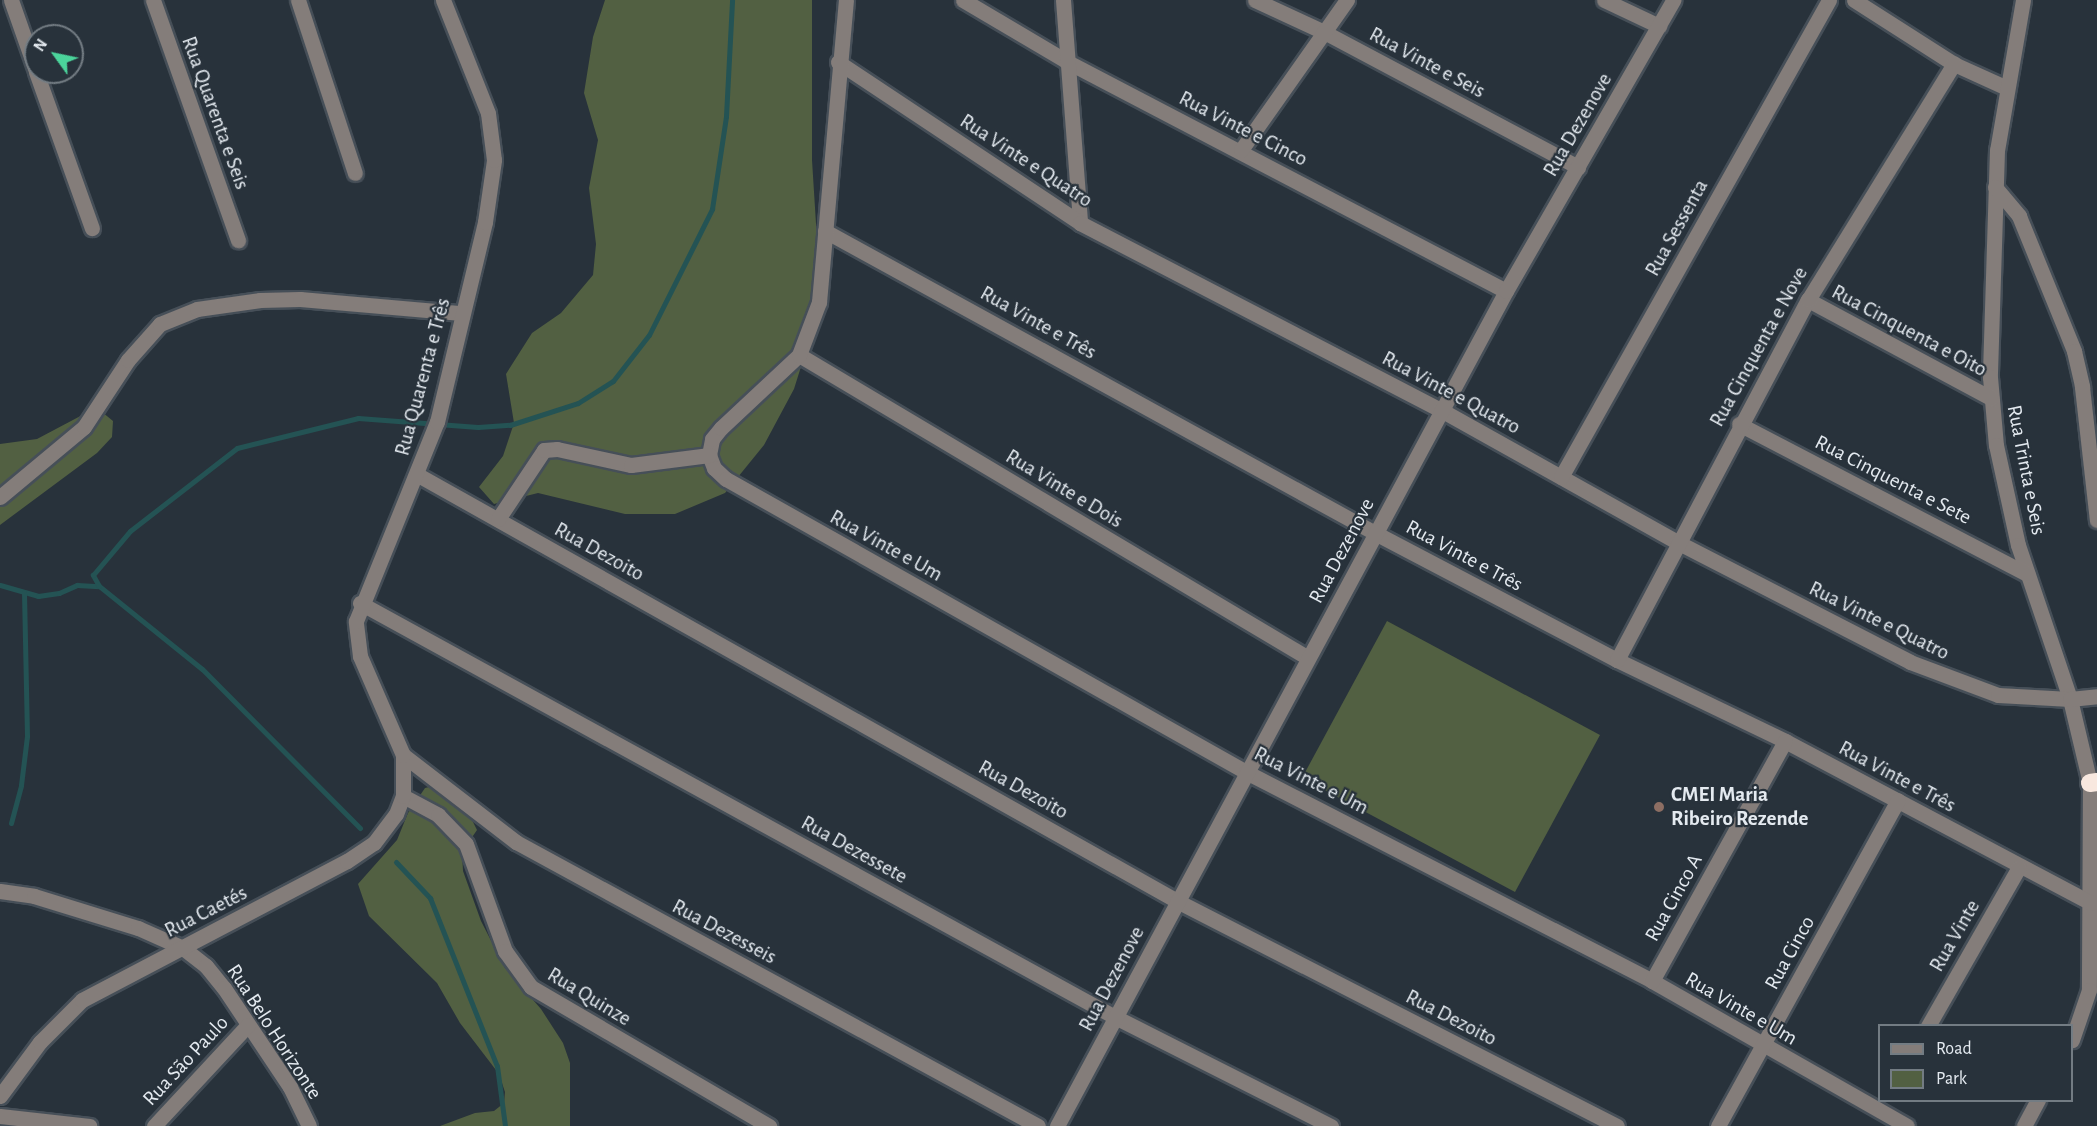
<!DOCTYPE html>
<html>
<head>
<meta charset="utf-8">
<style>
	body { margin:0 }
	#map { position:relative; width:2097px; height:1126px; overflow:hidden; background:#28323b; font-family:"Alegreya Sans",sans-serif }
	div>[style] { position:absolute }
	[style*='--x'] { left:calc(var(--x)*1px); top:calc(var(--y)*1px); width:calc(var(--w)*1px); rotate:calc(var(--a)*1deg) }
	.green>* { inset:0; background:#526042 }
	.stream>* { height:5px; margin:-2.5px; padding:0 2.5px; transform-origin:2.5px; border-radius:2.5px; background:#245354 }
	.roads { filter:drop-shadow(2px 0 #464f58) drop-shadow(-2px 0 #464f58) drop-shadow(0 2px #464f58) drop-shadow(0 -2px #464f58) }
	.minor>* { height:15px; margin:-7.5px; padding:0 7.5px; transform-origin:7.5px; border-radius:7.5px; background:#847d7a }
	.highway>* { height:18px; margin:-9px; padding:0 9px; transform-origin:9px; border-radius:9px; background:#f8e8df }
	.dots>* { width:16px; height:16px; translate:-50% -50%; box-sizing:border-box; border:3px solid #28323b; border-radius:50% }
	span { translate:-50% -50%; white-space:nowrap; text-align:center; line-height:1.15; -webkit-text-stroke:4.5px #28323b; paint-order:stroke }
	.street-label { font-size:21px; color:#e4eaf0 }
	.poi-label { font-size:21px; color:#e4eaf0; font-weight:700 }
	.left { translate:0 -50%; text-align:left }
	.legend { position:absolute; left:1878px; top:1024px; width:195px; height:78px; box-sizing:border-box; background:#28323b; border:2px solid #737c83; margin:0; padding:8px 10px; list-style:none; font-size:18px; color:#e4eaf0 }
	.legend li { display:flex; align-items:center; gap:12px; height:30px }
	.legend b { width:30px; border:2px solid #737c83 }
	.north { position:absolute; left:24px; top:24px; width:60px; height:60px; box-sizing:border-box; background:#28323b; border:2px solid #737c83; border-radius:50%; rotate:303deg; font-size:16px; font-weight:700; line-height:24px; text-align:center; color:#e4eaf0 }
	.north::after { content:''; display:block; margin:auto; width:21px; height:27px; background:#4bd49b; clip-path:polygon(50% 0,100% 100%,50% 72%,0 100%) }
</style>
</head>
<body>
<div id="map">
	<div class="green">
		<div style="clip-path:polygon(605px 0,812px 0,812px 160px,821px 303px,794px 389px,764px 445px,725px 493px,675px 514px,625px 514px,538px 493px,494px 504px,479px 487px,503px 456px,514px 423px,506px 374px,532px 333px,561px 313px,593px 275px,596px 244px,589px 188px,598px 140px,584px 93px,593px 37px)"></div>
		<div style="clip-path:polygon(88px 412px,102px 412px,113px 421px,112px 437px,97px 453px,0 525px,0 444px,37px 439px)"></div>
		<div style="clip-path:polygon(1387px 621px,1600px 735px,1515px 892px,1302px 778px)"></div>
		<div style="clip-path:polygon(437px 785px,469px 814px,477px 830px,462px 852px,463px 871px,481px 921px,505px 968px,541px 1009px,563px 1043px,570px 1063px,570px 1126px,440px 1126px,475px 1113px,494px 1111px,504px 1103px,505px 1092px,499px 1074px,460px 1023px,437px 983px,369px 916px,358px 884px,397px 840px,408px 813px,425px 788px)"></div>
	</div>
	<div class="stream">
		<div style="--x:0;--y:585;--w:40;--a:16"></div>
		<div style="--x:38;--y:596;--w:21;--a:-8"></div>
		<div style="--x:59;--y:593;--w:20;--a:-24"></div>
		<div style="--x:77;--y:585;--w:22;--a:3"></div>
		<div style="--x:11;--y:823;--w:39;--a:-75"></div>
		<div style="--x:21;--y:785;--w:49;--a:-83"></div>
		<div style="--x:27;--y:736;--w:144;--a:-91.2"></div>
		<div style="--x:360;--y:828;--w:224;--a:-134.8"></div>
		<div style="--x:202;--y:669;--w:132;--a:-141.1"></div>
		<div style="--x:99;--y:586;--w:13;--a:-119"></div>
		<div style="--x:93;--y:575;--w:57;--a:-49.9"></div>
		<div style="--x:130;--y:531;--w:135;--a:-37.8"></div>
		<div style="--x:237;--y:448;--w:125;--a:-13.9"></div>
		<div style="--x:358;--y:418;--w:120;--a:4.3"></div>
		<div style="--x:478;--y:427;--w:32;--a:-4"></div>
		<div style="--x:510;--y:425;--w:71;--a:-17.9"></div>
		<div style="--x:578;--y:403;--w:41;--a:-32.2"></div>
		<div style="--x:613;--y:381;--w:58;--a:-52"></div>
		<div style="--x:649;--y:335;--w:141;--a:-63.4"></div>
		<div style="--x:712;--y:209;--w:94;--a:-81.4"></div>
		<div style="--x:726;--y:116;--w:116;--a:-87"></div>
		<div style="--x:396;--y:862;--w:50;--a:46.6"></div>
		<div style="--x:430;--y:898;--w:181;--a:68.3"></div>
		<div style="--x:497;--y:1066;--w:61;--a:82.4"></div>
	</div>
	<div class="roads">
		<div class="minor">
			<div style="--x:11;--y:0;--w:75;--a:70.6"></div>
			<div style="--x:153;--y:0;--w:255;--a:70.5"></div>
			<div style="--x:298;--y:0;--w:182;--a:71.8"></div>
			<div style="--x:963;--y:0;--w:120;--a:30.6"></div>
			<div style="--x:1066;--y:61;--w:496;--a:27.6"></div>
			<div style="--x:1063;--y:0;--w:224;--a:85.6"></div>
			<div style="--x:1255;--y:0;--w:76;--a:24.9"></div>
			<div style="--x:1324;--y:32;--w:288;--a:28"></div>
			<div style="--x:1604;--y:0;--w:61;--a:25.3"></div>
			<div style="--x:1854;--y:0;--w:119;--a:32.6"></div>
			<div style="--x:1954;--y:64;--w:56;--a:24.3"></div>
			<div style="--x:2023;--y:0;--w:152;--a:99.8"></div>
			<div style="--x:1997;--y:150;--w:227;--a:91.8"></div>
			<div style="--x:1990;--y:377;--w:68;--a:85"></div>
			<div style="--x:1996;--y:445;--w:102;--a:77.6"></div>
			<div style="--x:2018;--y:545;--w:163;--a:71.3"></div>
			<div style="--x:2070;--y:699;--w:86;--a:76.6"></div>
			<div style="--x:2090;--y:783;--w:207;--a:90.3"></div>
			<div style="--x:2089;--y:990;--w:53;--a:108.8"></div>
			<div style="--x:838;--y:62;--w:291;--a:33.6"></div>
			<div style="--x:1080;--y:223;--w:407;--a:27.4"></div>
			<div style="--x:1441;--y:410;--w:270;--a:29.2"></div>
			<div style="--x:1677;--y:542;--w:262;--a:27.2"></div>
			<div style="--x:1910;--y:662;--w:94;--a:20.6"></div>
			<div style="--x:1998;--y:695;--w:72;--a:3.2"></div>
			<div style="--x:2070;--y:699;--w:27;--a:-6"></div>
			<div style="--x:36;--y:72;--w:166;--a:70.3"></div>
			<div style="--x:1241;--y:150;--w:184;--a:-54.8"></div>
			<div style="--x:1995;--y:187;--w:38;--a:50"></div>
			<div style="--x:2019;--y:216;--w:146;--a:67.8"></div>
			<div style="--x:2074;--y:351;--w:37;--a:77"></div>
			<div style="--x:2082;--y:387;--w:134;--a:83.6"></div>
			<div style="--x:825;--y:231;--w:627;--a:28.77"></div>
			<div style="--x:1375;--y:533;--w:273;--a:27.7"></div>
			<div style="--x:1617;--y:660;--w:187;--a:25.7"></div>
			<div style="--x:1785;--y:741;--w:346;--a:27.9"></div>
			<div style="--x:1808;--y:300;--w:208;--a:28.2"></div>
			<div style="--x:799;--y:355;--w:592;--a:30.76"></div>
			<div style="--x:1739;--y:424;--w:325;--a:27.5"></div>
			<div style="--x:709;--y:455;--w:14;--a:69"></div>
			<div style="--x:714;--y:468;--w:16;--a:43"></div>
			<div style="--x:726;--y:479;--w:597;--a:29.4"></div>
			<div style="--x:1246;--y:772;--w:457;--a:27.2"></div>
			<div style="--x:1652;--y:981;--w:293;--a:29.6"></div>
			<div style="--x:709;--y:455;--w:16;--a:-79"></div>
			<div style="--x:712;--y:439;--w:14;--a:-51"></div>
			<div style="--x:721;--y:428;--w:107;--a:-43.1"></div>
			<div style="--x:799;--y:355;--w:57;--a:-69.3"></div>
			<div style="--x:819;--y:302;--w:303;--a:-84.9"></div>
			<div style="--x:418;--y:475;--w:870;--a:29.3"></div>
			<div style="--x:1177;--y:901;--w:494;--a:27.1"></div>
			<div style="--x:1561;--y:477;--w:547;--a:-60.67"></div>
			<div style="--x:0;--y:497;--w:109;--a:-39.8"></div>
			<div style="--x:84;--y:427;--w:80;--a:-56.7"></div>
			<div style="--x:128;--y:360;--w:48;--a:-48.4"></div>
			<div style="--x:160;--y:324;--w:40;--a:-22"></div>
			<div style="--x:197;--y:309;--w:64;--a:-8.1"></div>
			<div style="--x:260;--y:300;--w:40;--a:-1.4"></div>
			<div style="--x:300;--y:299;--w:162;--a:5"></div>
			<div style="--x:498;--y:519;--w:83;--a:-56.3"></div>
			<div style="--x:544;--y:450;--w:13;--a:-4"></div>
			<div style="--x:557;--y:449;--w:76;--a:12.2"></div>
			<div style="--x:631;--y:465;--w:79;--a:-7.3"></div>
			<div style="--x:360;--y:603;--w:861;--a:28.74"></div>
			<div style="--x:1115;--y:1017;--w:242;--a:26.8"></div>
			<div style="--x:1617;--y:660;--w:408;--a:-62.1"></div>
			<div style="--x:1808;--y:300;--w:278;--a:-58.3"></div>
			<div style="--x:403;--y:755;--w:143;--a:37.6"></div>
			<div style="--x:516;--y:842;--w:594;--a:28.55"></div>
			<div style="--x:403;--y:796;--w:40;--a:28"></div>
			<div style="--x:438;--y:815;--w:40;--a:46"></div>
			<div style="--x:466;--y:844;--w:114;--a:70"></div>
			<div style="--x:505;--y:951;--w:44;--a:54.2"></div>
			<div style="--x:531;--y:987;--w:276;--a:30.3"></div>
			<div style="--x:0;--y:891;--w:34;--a:8"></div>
			<div style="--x:34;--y:896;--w:109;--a:17.1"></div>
			<div style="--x:138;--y:928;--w:49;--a:24"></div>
			<div style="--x:183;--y:948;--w:29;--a:38"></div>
			<div style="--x:206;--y:966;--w:28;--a:51"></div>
			<div style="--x:224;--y:988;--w:119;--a:56.3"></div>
			<div style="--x:290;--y:1087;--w:43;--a:64"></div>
			<div style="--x:1652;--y:981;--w:274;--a:-61"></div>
			<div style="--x:1928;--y:1026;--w:183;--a:-60.2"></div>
			<div style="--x:0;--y:1096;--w:67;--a:-53.5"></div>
			<div style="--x:40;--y:1042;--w:59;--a:-45"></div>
			<div style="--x:82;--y:1000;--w:299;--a:-27.7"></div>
			<div style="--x:347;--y:861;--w:32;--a:-34"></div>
			<div style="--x:374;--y:843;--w:36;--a:-53"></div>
			<div style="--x:396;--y:814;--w:19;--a:-69"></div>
			<div style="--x:403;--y:796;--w:41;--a:-90"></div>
			<div style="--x:403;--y:755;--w:108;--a:-113.5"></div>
			<div style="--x:360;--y:656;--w:35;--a:-97"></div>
			<div style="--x:356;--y:621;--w:215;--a:-67.9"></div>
			<div style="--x:437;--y:422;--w:206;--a:-76.5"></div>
			<div style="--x:485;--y:222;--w:63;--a:-81.7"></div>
			<div style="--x:494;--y:160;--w:47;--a:-97.3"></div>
			<div style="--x:488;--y:113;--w:122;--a:-111.7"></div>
			<div style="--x:0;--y:1116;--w:90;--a:6.4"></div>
			<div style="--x:154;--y:1126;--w:138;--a:-47.1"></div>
			<div style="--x:1057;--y:1126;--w:948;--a:-61.73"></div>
			<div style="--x:1506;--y:291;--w:336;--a:-60.1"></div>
			<div style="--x:1718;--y:1126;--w:372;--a:-61.1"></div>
			<div style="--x:2024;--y:1126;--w:30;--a:-62"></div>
		</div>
		<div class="highway">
			<div style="--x:2090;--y:783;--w:7;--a:-8"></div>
		</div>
	</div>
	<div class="dots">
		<div style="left:1659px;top:807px;background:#8d6e63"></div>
	</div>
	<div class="street-label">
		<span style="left:1427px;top:63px;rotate:28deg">Rua Vinte e Seis</span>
		<span style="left:215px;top:113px;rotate:70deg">Rua Quarenta e Seis</span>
		<span style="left:1578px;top:125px;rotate:-60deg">Rua Dezenove</span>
		<span style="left:1243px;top:129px;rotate:27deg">Rua Vinte e Cinco</span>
		<span style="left:1026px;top:161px;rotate:33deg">Rua Vinte e Quatro</span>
		<span style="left:1677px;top:228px;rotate:-61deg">Rua Sessenta</span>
		<span style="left:1038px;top:323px;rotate:29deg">Rua Vinte e Três</span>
		<span style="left:1909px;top:331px;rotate:28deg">Rua Cinquenta e Oito</span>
		<span style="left:1759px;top:347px;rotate:-61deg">Rua Cinquenta e Nove</span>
		<span style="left:423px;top:377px;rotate:-75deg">Rua Quarenta e Três</span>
		<span style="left:1451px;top:393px;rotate:28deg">Rua Vinte e Quatro</span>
		<span style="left:2026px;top:470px;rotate:79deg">Rua Trinta e Seis</span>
		<span style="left:1893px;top:480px;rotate:27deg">Rua Cinquenta e Sete</span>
		<span style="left:1064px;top:489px;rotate:31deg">Rua Vinte e Dois</span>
		<span style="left:886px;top:546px;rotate:29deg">Rua Vinte e Um</span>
		<span style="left:1342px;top:551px;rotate:-62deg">Rua Dezenove</span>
		<span style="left:599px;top:552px;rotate:29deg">Rua Dezoito</span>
		<span style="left:1464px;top:556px;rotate:28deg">Rua Vinte e Três</span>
		<span style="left:1879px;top:621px;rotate:26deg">Rua Vinte e Quatro</span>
		<span style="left:1897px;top:777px;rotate:28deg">Rua Vinte e Três</span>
		<span style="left:1311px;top:781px;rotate:27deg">Rua Vinte e Um</span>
		<span style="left:1023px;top:790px;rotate:29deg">Rua Dezoito</span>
		<span style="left:854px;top:850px;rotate:29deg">Rua Dezessete</span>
		<span style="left:1674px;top:898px;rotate:-61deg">Rua Cinco A</span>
		<span style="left:206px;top:912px;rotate:-27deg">Rua Caetés</span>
		<span style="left:724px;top:932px;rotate:28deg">Rua Dezesseis</span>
		<span style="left:1955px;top:936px;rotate:-60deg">Rua Vinte</span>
		<span style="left:1790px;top:953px;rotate:-61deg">Rua Cinco</span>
		<span style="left:1112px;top:979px;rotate:-62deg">Rua Dezenove</span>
		<span style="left:589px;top:997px;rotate:31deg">Rua Quinze</span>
		<span style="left:1741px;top:1009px;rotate:30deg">Rua Vinte e Um</span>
		<span style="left:1451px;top:1018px;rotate:27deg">Rua Dezoito</span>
		<span style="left:274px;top:1032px;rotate:57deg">Rua Belo Horizonte</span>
		<span style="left:186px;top:1061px;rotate:-47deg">Rua São Paulo</span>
	</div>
	<div class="poi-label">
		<span class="left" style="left:1671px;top:807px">CMEI Maria<br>Ribeiro Rezende</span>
	</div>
	<ul class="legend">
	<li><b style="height:8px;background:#847d7a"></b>Road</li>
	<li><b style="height:16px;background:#526042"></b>Park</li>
	</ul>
	<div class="north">N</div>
</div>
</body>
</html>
